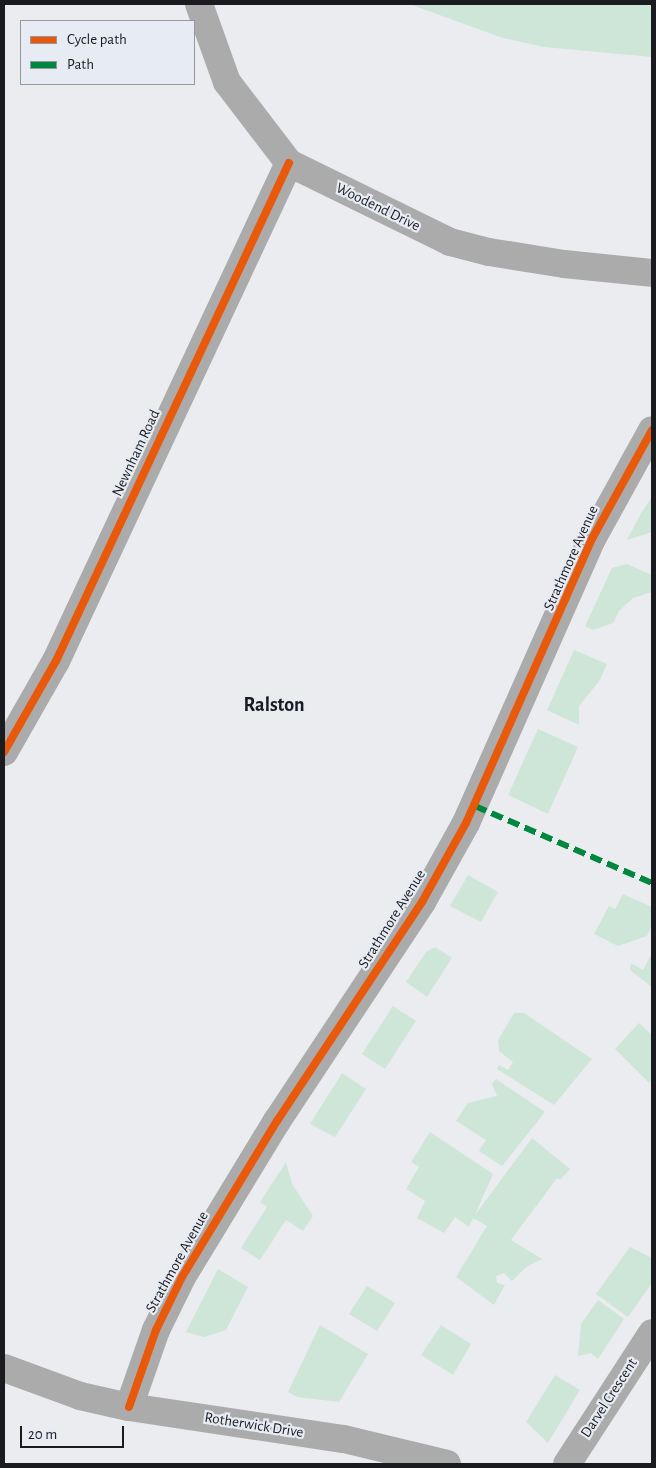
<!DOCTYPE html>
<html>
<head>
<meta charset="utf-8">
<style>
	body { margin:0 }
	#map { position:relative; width:656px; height:1468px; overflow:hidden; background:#eaecf0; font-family:"Alegreya Sans",sans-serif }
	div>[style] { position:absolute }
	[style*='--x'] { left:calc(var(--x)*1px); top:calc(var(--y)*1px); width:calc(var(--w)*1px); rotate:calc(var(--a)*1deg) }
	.green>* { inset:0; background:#cee6d7 }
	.minor>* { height:28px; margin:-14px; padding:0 14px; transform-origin:14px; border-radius:14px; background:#acabac }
	.quiet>* { height:6px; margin-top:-3px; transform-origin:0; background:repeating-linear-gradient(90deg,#00873e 0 12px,transparent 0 18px) }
	.cycleway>* { height:8px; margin:-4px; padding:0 4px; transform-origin:4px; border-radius:4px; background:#e8590c }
	span { translate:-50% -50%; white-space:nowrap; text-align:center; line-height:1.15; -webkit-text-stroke:4.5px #e7ebf3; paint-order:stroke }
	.street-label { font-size:15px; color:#1a1b1e }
	.district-label { font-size:20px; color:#1a1b1e; font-weight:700 }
	.frame { position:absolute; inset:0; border:5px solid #1a1b1e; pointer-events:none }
	.legend { position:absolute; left:20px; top:20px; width:175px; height:65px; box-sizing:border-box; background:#e7ebf3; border:1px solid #95989e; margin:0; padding:6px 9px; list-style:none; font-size:15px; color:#1a1b1e }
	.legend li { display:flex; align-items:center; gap:10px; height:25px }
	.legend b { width:25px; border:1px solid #95989e }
	.scale { position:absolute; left:20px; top:1426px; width:104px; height:22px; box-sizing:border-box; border:2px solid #1a1b1e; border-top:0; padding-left:6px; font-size:15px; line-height:18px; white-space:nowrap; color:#1a1b1e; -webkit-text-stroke:4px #e7ebf3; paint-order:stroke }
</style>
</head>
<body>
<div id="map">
	<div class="green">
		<div style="clip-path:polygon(409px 4px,652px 4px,652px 57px,544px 47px,503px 38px)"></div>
		<div style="clip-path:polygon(652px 497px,652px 532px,627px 540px,641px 513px)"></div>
		<div style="clip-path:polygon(627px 564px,652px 575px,652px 592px,633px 598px,619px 611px,613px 623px,593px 630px,585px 626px,612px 568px)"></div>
		<div style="clip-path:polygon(574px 650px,607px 664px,600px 680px,579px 706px,579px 725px,547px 710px)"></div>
		<div style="clip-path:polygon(538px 729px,578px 747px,548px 814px,508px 795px)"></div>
		<div style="clip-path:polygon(468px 875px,498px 892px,481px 922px,450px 906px)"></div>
		<div style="clip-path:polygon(623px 894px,652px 907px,652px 925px,647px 936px,618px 946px,594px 934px,609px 906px,615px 909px)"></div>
		<div style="clip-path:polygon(435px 947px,452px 958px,427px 997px,406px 982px,426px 952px)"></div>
		<div style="clip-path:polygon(652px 953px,652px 987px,630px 970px,631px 963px,643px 970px)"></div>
		<div style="clip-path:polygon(393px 1006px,416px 1021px,385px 1069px,362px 1054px)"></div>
		<div style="clip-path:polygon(514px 1013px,524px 1013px,592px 1059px,554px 1105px,497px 1069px,499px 1065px,508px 1070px,513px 1062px,499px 1051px,498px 1040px)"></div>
		<div style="clip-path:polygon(639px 1023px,652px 1035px,652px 1079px,649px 1083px,615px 1049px)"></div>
		<div style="clip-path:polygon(342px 1073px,366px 1089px,335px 1137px,310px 1124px)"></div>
		<div style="clip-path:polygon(496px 1079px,545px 1112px,502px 1166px,479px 1151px,486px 1140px,456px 1121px,468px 1103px,497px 1096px,492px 1084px)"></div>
		<div style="clip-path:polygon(430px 1132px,493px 1174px,475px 1215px,532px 1138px,570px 1169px,560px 1180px,557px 1178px,511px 1240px,542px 1259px,526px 1267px,512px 1281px,504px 1273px,496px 1276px,497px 1283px,505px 1285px,494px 1305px,456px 1277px,487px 1226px,473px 1218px,469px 1227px,455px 1217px,444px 1233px,417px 1218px,425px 1201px,406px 1189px,419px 1167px,411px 1162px)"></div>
		<div style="clip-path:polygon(286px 1162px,292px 1184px,313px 1216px,303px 1231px,286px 1220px,260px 1260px,241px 1248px,267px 1207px,260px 1202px)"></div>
		<div style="clip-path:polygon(630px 1247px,652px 1258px,652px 1283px,628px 1317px,596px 1294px)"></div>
		<div style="clip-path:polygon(218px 1269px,248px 1287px,226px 1330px,204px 1337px,186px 1332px)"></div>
		<div style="clip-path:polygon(367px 1286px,395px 1303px,377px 1331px,349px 1314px)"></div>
		<div style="clip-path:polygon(598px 1300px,624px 1319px,598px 1359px,591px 1353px,578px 1356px,581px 1324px)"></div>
		<div style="clip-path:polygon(320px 1325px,368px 1354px,339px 1402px,297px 1397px,288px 1392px)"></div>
		<div style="clip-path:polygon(441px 1325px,471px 1344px,453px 1375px,421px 1355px)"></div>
		<div style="clip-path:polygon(555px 1375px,580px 1390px,548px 1443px,526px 1422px)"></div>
	</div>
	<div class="minor">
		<div style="--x:199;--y:4;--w:83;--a:70.3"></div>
		<div style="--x:227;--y:82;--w:102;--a:52.6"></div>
		<div style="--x:289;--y:163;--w:179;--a:26.1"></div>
		<div style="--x:450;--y:242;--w:40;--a:14.4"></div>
		<div style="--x:489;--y:252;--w:76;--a:9.1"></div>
		<div style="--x:564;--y:264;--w:88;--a:5.8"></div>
		<div style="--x:4;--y:752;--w:105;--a:-60.3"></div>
		<div style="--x:56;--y:661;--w:550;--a:-64.93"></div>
		<div style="--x:4;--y:1368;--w:81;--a:20.2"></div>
		<div style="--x:80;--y:1396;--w:50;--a:12.7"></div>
		<div style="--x:129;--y:1407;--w:217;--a:8.5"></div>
		<div style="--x:344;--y:1439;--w:106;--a:13.6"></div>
		<div style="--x:129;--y:1407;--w:82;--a:-70.7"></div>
		<div style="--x:156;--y:1330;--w:59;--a:-63.9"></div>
		<div style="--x:182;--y:1277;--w:183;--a:-58.7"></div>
		<div style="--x:277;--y:1121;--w:263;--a:-56.5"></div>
		<div style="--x:422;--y:902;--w:90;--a:-60.9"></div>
		<div style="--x:466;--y:823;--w:313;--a:-66.1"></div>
		<div style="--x:593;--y:537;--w:122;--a:-61.1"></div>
		<div style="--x:567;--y:1464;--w:156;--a:-57"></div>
	</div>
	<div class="quiet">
		<div style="--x:475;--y:806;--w:193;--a:23.5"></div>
	</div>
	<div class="cycleway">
		<div style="--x:4;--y:752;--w:105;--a:-60.3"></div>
		<div style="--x:56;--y:661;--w:550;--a:-64.93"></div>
		<div style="--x:129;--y:1407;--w:82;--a:-70.7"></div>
		<div style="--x:156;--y:1330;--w:59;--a:-63.9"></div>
		<div style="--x:182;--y:1277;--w:183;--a:-58.7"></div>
		<div style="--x:277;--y:1121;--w:263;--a:-56.5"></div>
		<div style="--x:422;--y:902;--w:90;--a:-60.9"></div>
		<div style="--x:466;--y:823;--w:313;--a:-66.1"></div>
		<div style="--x:593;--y:537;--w:122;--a:-61.1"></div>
	</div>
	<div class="street-label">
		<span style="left:378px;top:207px;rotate:26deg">Woodend Drive</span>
		<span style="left:136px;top:453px;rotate:-65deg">Newnham Road</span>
		<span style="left:571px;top:558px;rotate:-66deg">Strathmore Avenue</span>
		<span style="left:392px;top:919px;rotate:-58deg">Strathmore Avenue</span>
		<span style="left:177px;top:1262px;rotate:-61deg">Strathmore Avenue</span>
		<span style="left:609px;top:1398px;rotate:-57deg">Darvel Crescent</span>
		<span style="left:254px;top:1425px;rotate:9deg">Rotherwick Drive</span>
	</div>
	<div class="district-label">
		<span style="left:274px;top:705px">Ralston</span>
	</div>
	<div class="frame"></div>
	<ul class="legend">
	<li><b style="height:6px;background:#e8590c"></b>Cycle path</li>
	<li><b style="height:6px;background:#00873e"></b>Path</li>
	</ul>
	<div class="scale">20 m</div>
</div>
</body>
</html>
